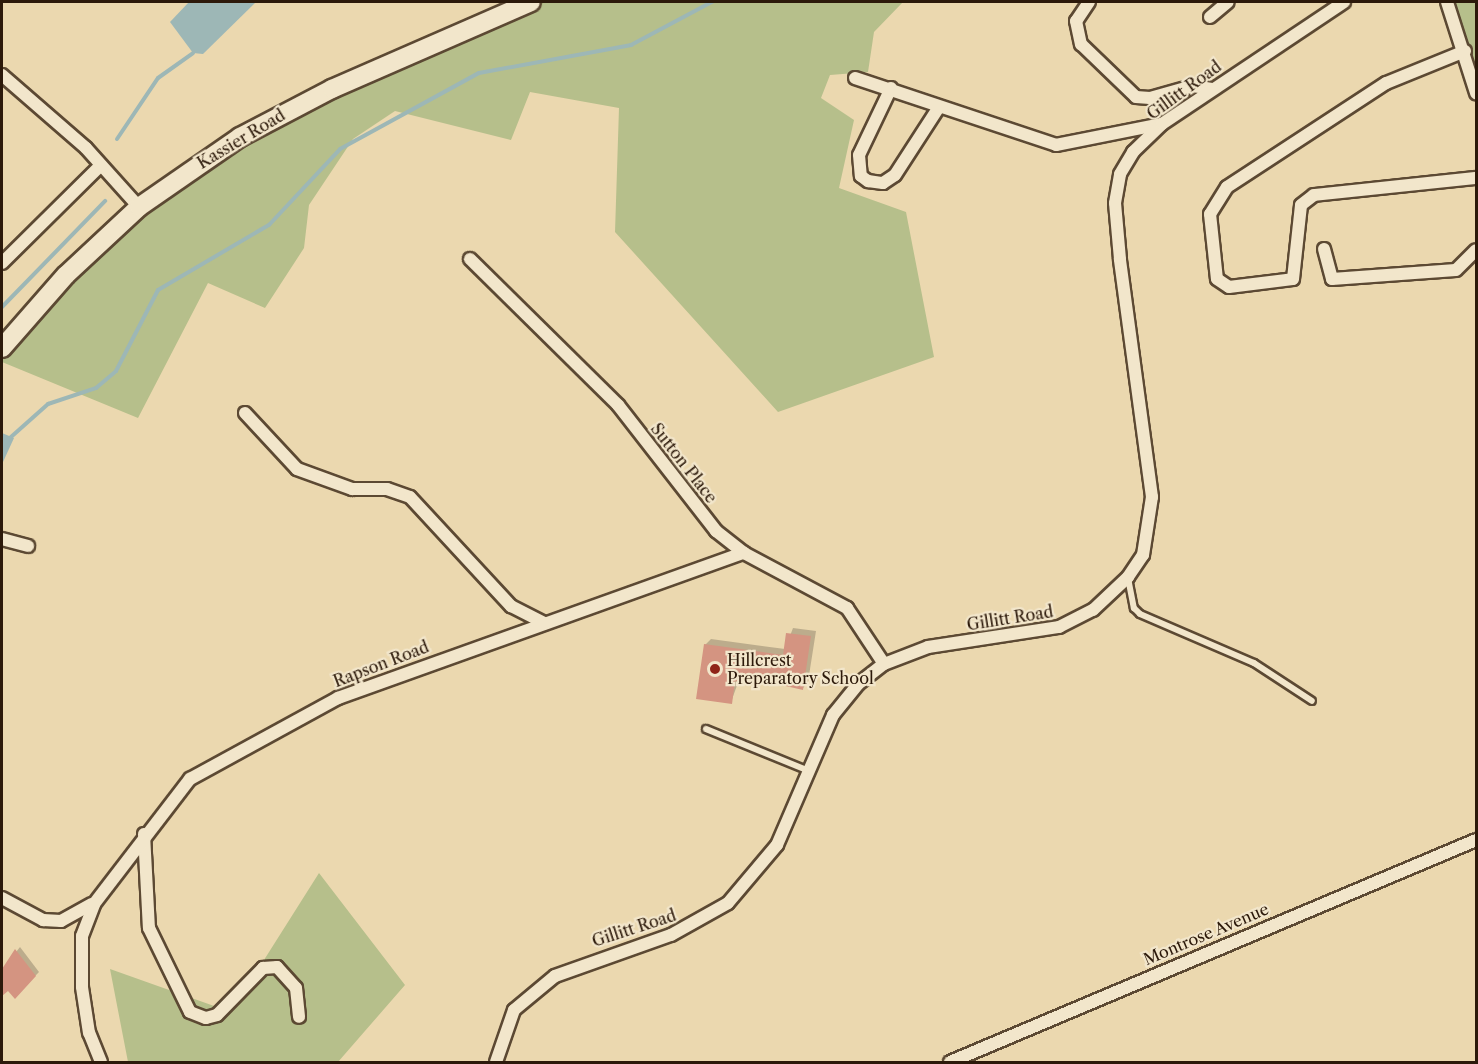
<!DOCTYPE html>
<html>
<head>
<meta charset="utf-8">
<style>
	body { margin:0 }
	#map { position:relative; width:1478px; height:1064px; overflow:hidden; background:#ebd8af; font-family:"Libre Caslon Text",serif }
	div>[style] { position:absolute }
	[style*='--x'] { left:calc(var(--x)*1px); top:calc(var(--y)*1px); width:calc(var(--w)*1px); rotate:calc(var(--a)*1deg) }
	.green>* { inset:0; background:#b6bf8b }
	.water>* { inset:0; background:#9db7b6 }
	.shadow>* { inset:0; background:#0003 }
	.stream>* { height:4px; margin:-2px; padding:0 2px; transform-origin:2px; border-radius:2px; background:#9db7b6 }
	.building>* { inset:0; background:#d49481 }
	.roads { filter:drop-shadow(2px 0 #5c4933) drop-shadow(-2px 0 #5c4933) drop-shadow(0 2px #5c4933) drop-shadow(0 -2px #5c4933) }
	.service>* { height:6px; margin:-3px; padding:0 3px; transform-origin:3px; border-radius:3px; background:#f2e6cb }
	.minor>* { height:12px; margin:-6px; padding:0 6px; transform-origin:6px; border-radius:6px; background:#f2e6cb }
	.secondary>* { height:18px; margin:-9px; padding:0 9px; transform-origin:9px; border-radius:9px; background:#f2e6cb }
	.dots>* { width:16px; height:16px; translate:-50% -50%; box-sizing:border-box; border:3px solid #f2e6cb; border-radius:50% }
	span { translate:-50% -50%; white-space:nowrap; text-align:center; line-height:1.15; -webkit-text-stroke:4.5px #f2e6cb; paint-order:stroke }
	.street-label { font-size:16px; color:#2c190a }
	.poi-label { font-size:16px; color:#2c190a }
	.left { translate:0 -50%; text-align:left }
	.frame { position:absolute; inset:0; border:3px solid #2c190a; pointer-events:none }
</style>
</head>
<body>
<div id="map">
	<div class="green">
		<div style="clip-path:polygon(531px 2px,903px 2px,874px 32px,868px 72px,830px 75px,821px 98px,854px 120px,839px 188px,906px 212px,934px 357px,778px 412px,615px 232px,619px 108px,530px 92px,511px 140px,395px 111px,353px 139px,309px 205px,304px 248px,265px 308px,208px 283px,138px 418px,2px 362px,2px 348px,55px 286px,240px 137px)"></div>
		<div style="clip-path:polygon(1447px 2px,1476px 2px,1476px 93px)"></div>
		<div style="clip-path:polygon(319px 873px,405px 985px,338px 1062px,128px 1062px,110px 969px,231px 1012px)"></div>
	</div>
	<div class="water">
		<div style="clip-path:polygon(189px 2px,256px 2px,203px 54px,193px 53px,170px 22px)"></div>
		<div style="clip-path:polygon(2px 433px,14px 438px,3px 462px,2px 462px)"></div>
	</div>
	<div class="shadow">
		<div style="clip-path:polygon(793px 628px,816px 631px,808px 682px,803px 688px,759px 678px,739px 680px,731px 702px,705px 645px,711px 639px,785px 649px)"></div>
		<div style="clip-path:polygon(20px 947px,39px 972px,15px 997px,9px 989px,2px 994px,2px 970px)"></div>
	</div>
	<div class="stream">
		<div style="--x:117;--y:139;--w:73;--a:-56.1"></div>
		<div style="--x:158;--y:78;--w:43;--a:-35.5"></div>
		<div style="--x:2;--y:307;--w:148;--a:-45.8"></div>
		<div style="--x:2;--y:445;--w:62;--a:-41.7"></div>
		<div style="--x:48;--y:404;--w:51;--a:-18.4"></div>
		<div style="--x:96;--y:388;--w:26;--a:-40"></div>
		<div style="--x:116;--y:371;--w:91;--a:-62.6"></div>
		<div style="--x:158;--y:290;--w:129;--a:-30.4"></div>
		<div style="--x:269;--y:225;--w:104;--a:-46.9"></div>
		<div style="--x:340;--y:149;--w:158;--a:-28.7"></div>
		<div style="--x:479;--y:73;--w:155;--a:-10.4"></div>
		<div style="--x:631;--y:45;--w:92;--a:-28"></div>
	</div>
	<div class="building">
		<div style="clip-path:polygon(786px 633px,811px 636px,803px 690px,756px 679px,755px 684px,735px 681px,732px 704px,696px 699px,704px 644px,783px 655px)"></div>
		<div style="clip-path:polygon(15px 949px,36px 976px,15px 999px,8px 991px,2px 996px,2px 969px)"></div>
	</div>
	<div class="roads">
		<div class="service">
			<div style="--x:1128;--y:578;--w:31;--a:79"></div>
			<div style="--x:1134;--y:608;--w:8;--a:45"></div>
			<div style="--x:1140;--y:614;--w:124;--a:23.3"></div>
			<div style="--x:1254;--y:663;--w:69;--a:33.2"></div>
			<div style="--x:706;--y:729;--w:111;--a:22.2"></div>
		</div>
		<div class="minor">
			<div style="--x:1089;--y:2;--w:23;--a:124"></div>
			<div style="--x:1076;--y:21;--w:24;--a:78"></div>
			<div style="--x:1081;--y:44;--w:76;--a:43.9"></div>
			<div style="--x:1136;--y:97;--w:14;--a:4"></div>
			<div style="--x:1150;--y:98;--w:45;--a:-15.6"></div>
			<div style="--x:1193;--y:86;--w:19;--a:9"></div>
			<div style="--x:1447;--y:2;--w:96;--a:72.3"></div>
			<div style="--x:1210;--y:17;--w:23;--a:-40"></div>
			<div style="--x:1465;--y:51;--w:85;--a:157.9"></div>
			<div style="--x:1386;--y:83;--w:190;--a:146.8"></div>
			<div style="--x:1227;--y:187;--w:32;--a:122"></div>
			<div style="--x:1210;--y:214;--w:65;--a:83.9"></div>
			<div style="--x:1217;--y:279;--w:14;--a:34"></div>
			<div style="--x:1229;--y:287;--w:64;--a:-7.1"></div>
			<div style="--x:1293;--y:279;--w:74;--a:-83.8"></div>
			<div style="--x:1301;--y:205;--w:16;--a:-38"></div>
			<div style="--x:1314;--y:195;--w:163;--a:-6"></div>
			<div style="--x:2;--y:75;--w:111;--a:41"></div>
			<div style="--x:86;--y:148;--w:79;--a:48.1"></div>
			<div style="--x:855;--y:78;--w:212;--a:18.4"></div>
			<div style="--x:1056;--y:145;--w:107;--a:-11.3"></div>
			<div style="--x:891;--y:88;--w:74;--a:115.5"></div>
			<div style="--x:859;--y:155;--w:21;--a:85"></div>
			<div style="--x:861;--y:176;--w:9;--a:36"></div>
			<div style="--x:868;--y:181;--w:15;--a:8"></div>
			<div style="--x:883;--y:183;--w:14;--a:-34"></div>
			<div style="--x:895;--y:175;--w:81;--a:-57.1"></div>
			<div style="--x:1324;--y:249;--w:31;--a:75"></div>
			<div style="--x:1332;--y:279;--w:124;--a:-4.2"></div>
			<div style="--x:1456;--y:270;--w:28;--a:-45"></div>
			<div style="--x:470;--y:259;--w:208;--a:44.6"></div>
			<div style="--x:618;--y:405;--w:160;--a:52.1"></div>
			<div style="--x:716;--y:531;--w:36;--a:38"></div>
			<div style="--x:744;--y:553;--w:117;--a:28.1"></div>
			<div style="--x:847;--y:608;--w:67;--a:56.5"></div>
			<div style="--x:2;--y:263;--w:139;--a:-44.7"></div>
			<div style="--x:245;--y:413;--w:76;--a:47.1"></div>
			<div style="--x:297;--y:469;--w:59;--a:20"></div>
			<div style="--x:352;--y:489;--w:35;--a:0"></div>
			<div style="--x:387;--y:489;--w:24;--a:19"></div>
			<div style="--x:410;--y:497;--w:149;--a:47.2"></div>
			<div style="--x:511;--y:606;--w:38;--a:27"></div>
			<div style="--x:2;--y:539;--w:27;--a:15"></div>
			<div style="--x:144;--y:834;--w:94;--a:87"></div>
			<div style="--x:149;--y:928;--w:93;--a:64"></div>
			<div style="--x:190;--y:1012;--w:17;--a:21"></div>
			<div style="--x:206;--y:1018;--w:11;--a:-15"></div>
			<div style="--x:217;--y:1015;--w:66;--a:-45.6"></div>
			<div style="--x:263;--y:968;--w:14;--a:-4"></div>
			<div style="--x:277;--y:967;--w:28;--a:48"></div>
			<div style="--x:296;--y:988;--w:29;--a:84"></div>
			<div style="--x:2;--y:898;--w:47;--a:28.2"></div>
			<div style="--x:43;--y:920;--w:18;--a:3"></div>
			<div style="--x:61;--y:921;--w:35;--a:-29"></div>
			<div style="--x:101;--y:1062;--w:31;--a:-112"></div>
			<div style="--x:89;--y:1033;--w:47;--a:-98.7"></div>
			<div style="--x:82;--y:987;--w:51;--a:-90"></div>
			<div style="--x:82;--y:936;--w:34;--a:-69"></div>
			<div style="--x:94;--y:904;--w:158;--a:-52.5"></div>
			<div style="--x:190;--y:779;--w:169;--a:-28.7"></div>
			<div style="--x:338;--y:698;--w:431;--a:-19.7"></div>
			<div style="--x:496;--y:1062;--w:55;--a:-70.9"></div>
			<div style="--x:514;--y:1010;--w:53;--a:-39.7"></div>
			<div style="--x:555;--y:976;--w:123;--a:-19.5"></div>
			<div style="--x:671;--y:935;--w:65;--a:-29.3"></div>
			<div style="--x:728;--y:903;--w:76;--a:-49.8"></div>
			<div style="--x:777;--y:845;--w:142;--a:-66.7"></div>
			<div style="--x:833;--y:715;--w:40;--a:-51"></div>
			<div style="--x:858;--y:684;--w:33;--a:-38"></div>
			<div style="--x:884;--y:664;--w:47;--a:-21.1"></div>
			<div style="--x:928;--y:647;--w:133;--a:-8.7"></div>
			<div style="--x:1059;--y:627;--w:38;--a:-27"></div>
			<div style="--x:1093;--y:610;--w:48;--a:-43.3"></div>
			<div style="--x:1128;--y:577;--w:27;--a:-56"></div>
			<div style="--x:1143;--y:555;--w:59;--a:-81.2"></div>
			<div style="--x:1152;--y:497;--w:240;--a:-97.7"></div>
			<div style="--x:1120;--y:259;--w:56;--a:-95.1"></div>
			<div style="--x:1115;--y:203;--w:29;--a:-80"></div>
			<div style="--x:1120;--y:174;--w:26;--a:-59"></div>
			<div style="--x:1133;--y:152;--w:40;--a:-44"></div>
			<div style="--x:1162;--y:124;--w:219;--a:-33.8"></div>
			<div style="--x:950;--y:1062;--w:571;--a:-22.88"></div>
		</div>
		<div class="secondary">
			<div style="--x:2;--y:348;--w:97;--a:-48.8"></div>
			<div style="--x:66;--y:275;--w:100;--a:-43"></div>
			<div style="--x:139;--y:207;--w:123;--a:-34.7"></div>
			<div style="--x:240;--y:137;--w:104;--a:-27.6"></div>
			<div style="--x:332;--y:89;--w:217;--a:-23.6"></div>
		</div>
	</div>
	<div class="dots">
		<div style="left:715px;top:669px;background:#8f2418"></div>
	</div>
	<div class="street-label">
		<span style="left:1184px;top:90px;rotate:-36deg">Gillitt Road</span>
		<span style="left:241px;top:139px;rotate:-31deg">Kassier Road</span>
		<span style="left:684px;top:463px;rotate:52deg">Sutton Place</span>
		<span style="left:1010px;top:618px;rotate:-9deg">Gillitt Road</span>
		<span style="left:381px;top:664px;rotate:-21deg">Rapson Road</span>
		<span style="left:634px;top:928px;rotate:-18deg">Gillitt Road</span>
		<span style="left:1206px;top:934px;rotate:-23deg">Montrose Avenue</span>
	</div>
	<div class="poi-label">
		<span class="left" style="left:727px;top:669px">Hillcrest<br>Preparatory School</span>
	</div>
	<div class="frame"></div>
</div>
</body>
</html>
